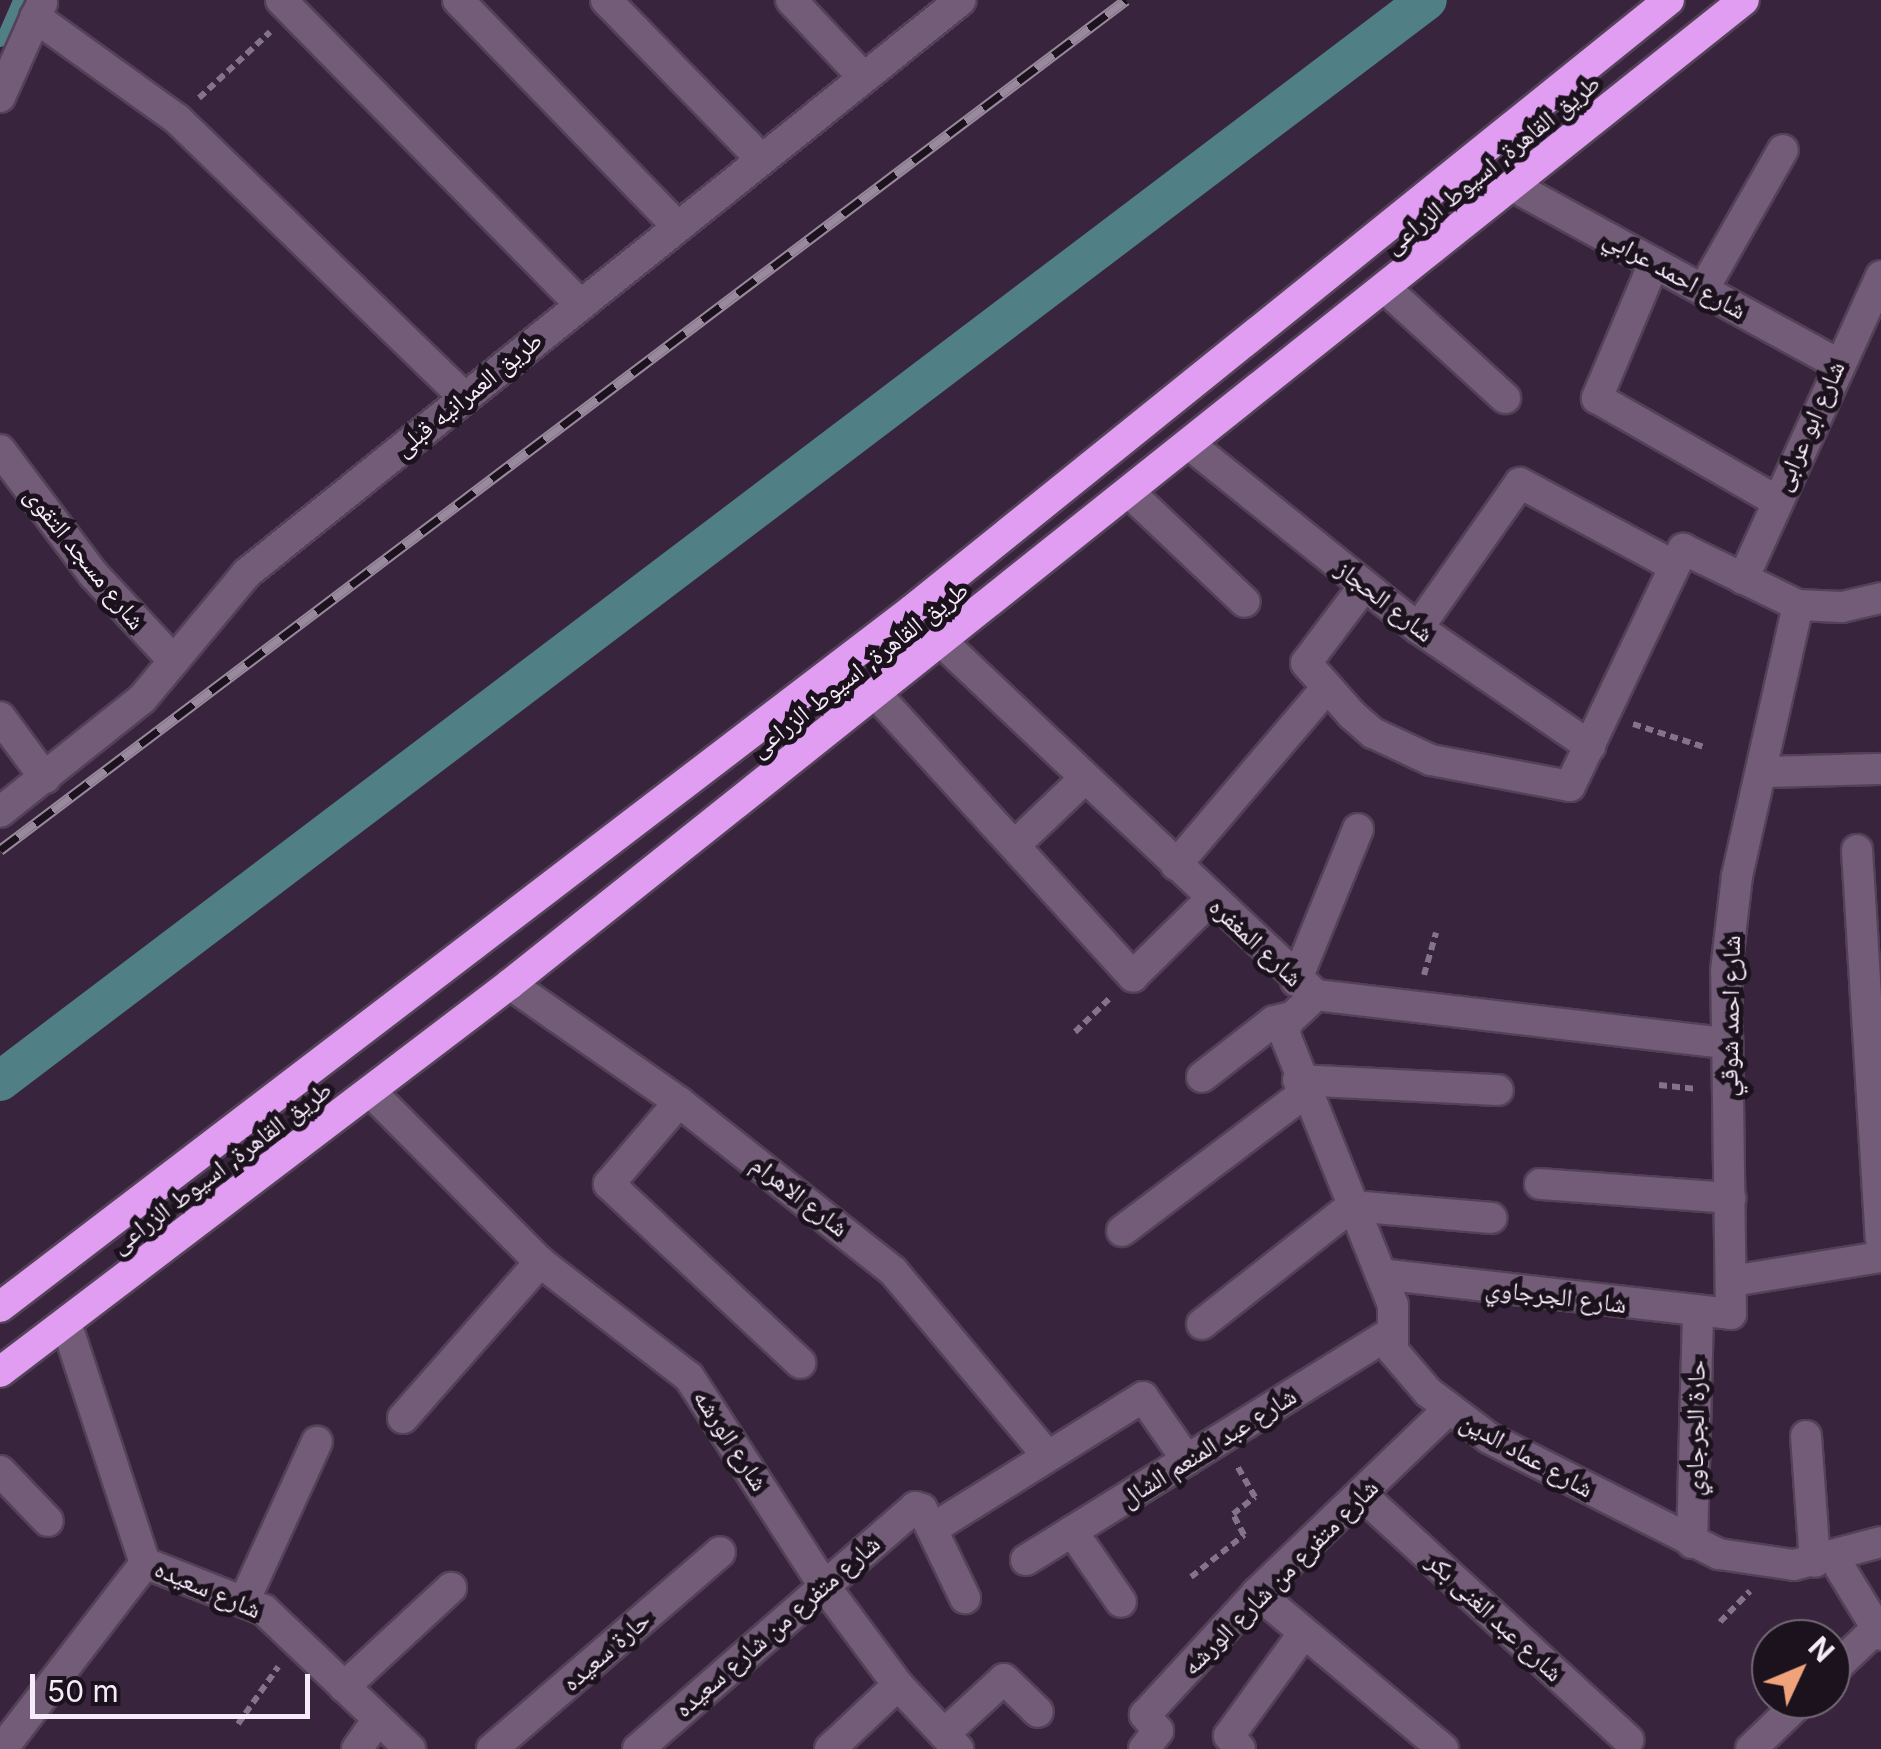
<!DOCTYPE html>
<html>
<head>
<meta charset="utf-8">
<style>
	body { margin:0 }
	#map { position:relative; width:1881px; height:1749px; overflow:hidden; background:#38253d; font-family:Inter,"Noto Naskh Arabic",sans-serif }
	div>[style] { position:absolute }
	[style*='--x'] { left:calc(var(--x)*1px); top:calc(var(--y)*1px); width:calc(var(--w)*1px); rotate:calc(var(--a)*1deg) }
	.stream>* { height:11px; margin:-5.5px; padding:0 5.5px; transform-origin:5.5px; border-radius:5.5px; background:#508085 }
	.canal>* { height:40px; margin:-20px; padding:0 20px; transform-origin:20px; border-radius:20px; background:#508085 }
	.path>* { height:6px; margin-top:-3px; transform-origin:0; background:repeating-linear-gradient(90deg,#847488 0 8px,transparent 0 13px) }
	.roads { filter:drop-shadow(2px 0 #534257) drop-shadow(-2px 0 #534257) drop-shadow(0 2px #534257) drop-shadow(0 -2px #534257) }
	.street>* { height:30px; margin:-15px; padding:0 15px; transform-origin:15px; border-radius:15px; background:#725c78 }
	.highway>* { height:30px; margin:-15px; padding:0 15px; transform-origin:15px; border-radius:15px; background:#e19df1 }
	.rail>* { height:11px; margin-top:-5.5px; transform-origin:0; background:repeating-linear-gradient(90deg,#1b121d 0 22px,#99899d 0 44px); box-sizing:border-box; border-block:2px solid #99899d }
	span { translate:-50% -50%; white-space:nowrap; text-align:center; line-height:1.15; -webkit-text-stroke:10px #1b121d; paint-order:stroke }
	.street-label { font-size:25px; color:#f7eafa }
	.north { position:absolute; left:1751px; top:1619px; width:100px; height:100px; box-sizing:border-box; background:#1b121d; border:2px solid #736875; border-radius:50%; rotate:46deg; font-size:28px; font-weight:700; line-height:40px; text-align:center; color:#f7eafa }
	.north::after { content:''; display:block; margin:auto; width:35px; height:45px; background:#f0a27a; clip-path:polygon(50% 0,100% 100%,50% 72%,0 100%) }
	.scale { position:absolute; left:30px; top:1674px; width:280px; height:45px; box-sizing:border-box; border:5px solid #f7eafa; border-top:0; padding-left:12px; font-size:30px; line-height:35px; white-space:nowrap; color:#f7eafa; -webkit-text-stroke:8px #1b121d; paint-order:stroke }
</style>
</head>
<body>
<div id="map">
	<div class="stream">
		<div style="--x:0;--y:41;--w:45;--a:-66.3"></div>
	</div>
	<div class="canal">
		<div style="--x:0;--y:1081;--w:1790;--a:-37.15"></div>
	</div>
	<div class="path">
		<div style="--x:199;--y:98;--w:97;--a:-42.9"></div>
		<div style="--x:1633;--y:724;--w:75;--a:17.9"></div>
		<div style="--x:1424;--y:975;--w:44;--a:-74.1"></div>
		<div style="--x:1075;--y:1032;--w:49;--a:-44.2"></div>
		<div style="--x:1659;--y:1085;--w:37;--a:6"></div>
		<div style="--x:1191;--y:1577;--w:68;--a:-38.4"></div>
		<div style="--x:1244;--y:1535;--w:24;--a:-118"></div>
		<div style="--x:1233;--y:1514;--w:28;--a:-38"></div>
		<div style="--x:1255;--y:1497;--w:36;--a:-120"></div>
		<div style="--x:1720;--y:1622;--w:43;--a:-45.9"></div>
		<div style="--x:238;--y:1724;--w:70;--a:-54.9"></div>
	</div>
	<div class="roads">
		<div class="street">
			<div style="--x:281;--y:0;--w:426;--a:45.5"></div>
			<div style="--x:458;--y:0;--w:315;--a:45.9"></div>
			<div style="--x:606;--y:0;--w:222;--a:45.7"></div>
			<div style="--x:791;--y:0;--w:105;--a:46.9"></div>
			<div style="--x:35;--y:17;--w:175;--a:35.7"></div>
			<div style="--x:177;--y:119;--w:400;--a:44.1"></div>
			<div style="--x:0;--y:97;--w:103;--a:-65.9"></div>
			<div style="--x:1513;--y:186;--w:368;--a:28.7"></div>
			<div style="--x:1654;--y:263;--w:147;--a:112.9"></div>
			<div style="--x:1597;--y:398;--w:207;--a:29.8"></div>
			<div style="--x:1385;--y:288;--w:163;--a:42.5"></div>
			<div style="--x:1703;--y:290;--w:161;--a:-60.3"></div>
			<div style="--x:1189;--y:444;--w:294;--a:38.8"></div>
			<div style="--x:1418;--y:628;--w:209;--a:34.5"></div>
			<div style="--x:0;--y:450;--w:156;--a:53.1"></div>
			<div style="--x:94;--y:575;--w:117;--a:47.1"></div>
			<div style="--x:1130;--y:493;--w:158;--a:43.5"></div>
			<div style="--x:1743;--y:579;--w:333;--a:-65.5"></div>
			<div style="--x:1364;--y:586;--w:96;--a:127"></div>
			<div style="--x:1306;--y:663;--w:69;--a:48.5"></div>
			<div style="--x:1352;--y:715;--w:28;--a:41"></div>
			<div style="--x:1373;--y:733;--w:64;--a:25"></div>
			<div style="--x:1431;--y:760;--w:141;--a:10.6"></div>
			<div style="--x:1570;--y:786;--w:263;--a:-64.5"></div>
			<div style="--x:1683;--y:549;--w:128;--a:26"></div>
			<div style="--x:1798;--y:605;--w:44;--a:2.6"></div>
			<div style="--x:1842;--y:607;--w:40;--a:-13"></div>
			<div style="--x:1418;--y:628;--w:177;--a:-54.9"></div>
			<div style="--x:1520;--y:483;--w:175;--a:28.3"></div>
			<div style="--x:942;--y:642;--w:514;--a:43.35"></div>
			<div style="--x:1316;--y:995;--w:414;--a:6.7"></div>
			<div style="--x:876;--y:694;--w:382;--a:47.7"></div>
			<div style="--x:1133;--y:976;--w:110;--a:-44.6"></div>
			<div style="--x:0;--y:717;--w:76;--a:53.6"></div>
			<div style="--x:1764;--y:772;--w:117;--a:-1.5"></div>
			<div style="--x:0;--y:812;--w:181;--a:-38.5"></div>
			<div style="--x:142;--y:699;--w:164;--a:-50.2"></div>
			<div style="--x:247;--y:573;--w:915;--a:-38.75"></div>
			<div style="--x:1015;--y:845;--w:94;--a:-43.7"></div>
			<div style="--x:1857;--y:850;--w:390;--a:86.5"></div>
			<div style="--x:1176;--y:865;--w:231;--a:-49.6"></div>
			<div style="--x:1296;--y:981;--w:164;--a:-67.8"></div>
			<div style="--x:510;--y:984;--w:206;--a:34.9"></div>
			<div style="--x:679;--y:1102;--w:273;--a:38.3"></div>
			<div style="--x:893;--y:1271;--w:240;--a:50.1"></div>
			<div style="--x:1316;--y:995;--w:40;--a:137"></div>
			<div style="--x:1287;--y:1022;--w:13;--a:99"></div>
			<div style="--x:1285;--y:1035;--w:291;--a:68.2"></div>
			<div style="--x:1393;--y:1305;--w:46;--a:90"></div>
			<div style="--x:1393;--y:1351;--w:54;--a:49.5"></div>
			<div style="--x:1428;--y:1392;--w:76;--a:37"></div>
			<div style="--x:1489;--y:1438;--w:258;--a:26.8"></div>
			<div style="--x:1719;--y:1554;--w:76;--a:8.3"></div>
			<div style="--x:1794;--y:1565;--w:90;--a:-14.8"></div>
			<div style="--x:1202;--y:1077;--w:91;--a:-37.9"></div>
			<div style="--x:1274;--y:1021;--w:17;--a:-13"></div>
			<div style="--x:1298;--y:1080;--w:200;--a:2.9"></div>
			<div style="--x:370;--y:1091;--w:241;--a:45.2"></div>
			<div style="--x:540;--y:1262;--w:188;--a:37.7"></div>
			<div style="--x:689;--y:1377;--w:247;--a:57.1"></div>
			<div style="--x:823;--y:1584;--w:126;--a:53.4"></div>
			<div style="--x:898;--y:1685;--w:88;--a:46.8"></div>
			<div style="--x:679;--y:1102;--w:108;--a:130.5"></div>
			<div style="--x:609;--y:1184;--w:262;--a:43.1"></div>
			<div style="--x:1540;--y:1184;--w:191;--a:4.2"></div>
			<div style="--x:1122;--y:1231;--w:227;--a:-37.1"></div>
			<div style="--x:1381;--y:1274;--w:352;--a:6.5"></div>
			<div style="--x:1731;--y:1314;--w:343;--a:-90.8"></div>
			<div style="--x:1726;--y:971;--w:96;--a:-83.4"></div>
			<div style="--x:1737;--y:876;--w:278;--a:-77.3"></div>
			<div style="--x:1732;--y:1281;--w:151;--a:-9.2"></div>
			<div style="--x:66;--y:1323;--w:253;--a:71.8"></div>
			<div style="--x:145;--y:1563;--w:128;--a:21.6"></div>
			<div style="--x:264;--y:1610;--w:202;--a:43.6"></div>
			<div style="--x:1202;--y:1324;--w:191;--a:-38.2"></div>
			<div style="--x:1352;--y:1206;--w:140;--a:4.9"></div>
			<div style="--x:403;--y:1418;--w:208;--a:-48.7"></div>
			<div style="--x:1806;--y:1436;--w:126;--a:85.9"></div>
			<div style="--x:0;--y:1471;--w:69;--a:46.2"></div>
			<div style="--x:1362;--y:1495;--w:362;--a:42.6"></div>
			<div style="--x:932;--y:1529;--w:249;--a:-32"></div>
			<div style="--x:1143;--y:1397;--w:77;--a:55.1"></div>
			<div style="--x:1072;--y:1531;--w:86;--a:55.4"></div>
			<div style="--x:1692;--y:1543;--w:230;--a:-88.5"></div>
			<div style="--x:1834;--y:1558;--w:90;--a:58.6"></div>
			<div style="--x:1026;--y:1560;--w:428;--a:-31.9"></div>
			<div style="--x:1257;--y:1593;--w:243;--a:40"></div>
			<div style="--x:245;--y:1599;--w:173;--a:-65.4"></div>
			<div style="--x:1831;--y:1672;--w:64;--a:-43.7"></div>
			<div style="--x:344;--y:1687;--w:146;--a:-42.8"></div>
			<div style="--x:944;--y:1734;--w:81;--a:-42.5"></div>
			<div style="--x:1004;--y:1679;--w:47;--a:44.1"></div>
			<div style="--x:2;--y:1749;--w:235;--a:-52.4"></div>
			<div style="--x:357;--y:1749;--w:35;--a:-55"></div>
			<div style="--x:492;--y:1749;--w:301;--a:-40.8"></div>
			<div style="--x:638;--y:1749;--w:368;--a:-41.1"></div>
			<div style="--x:915;--y:1507;--w:7;--a:16"></div>
			<div style="--x:922;--y:1509;--w:99;--a:64.2"></div>
			<div style="--x:830;--y:1749;--w:93;--a:-43.3"></div>
			<div style="--x:1144;--y:1749;--w:23;--a:-52"></div>
			<div style="--x:1158;--y:1731;--w:21;--a:-129"></div>
			<div style="--x:1145;--y:1715;--w:166;--a:-47.4"></div>
			<div style="--x:1257;--y:1593;--w:265;--a:-43.8"></div>
			<div style="--x:1240;--y:1749;--w:17;--a:-130"></div>
			<div style="--x:1229;--y:1736;--w:126;--a:-54"></div>
			<div style="--x:1751;--y:1749;--w:72;--a:-43.9"></div>
		</div>
		<div class="highway">
			<div style="--x:0;--y:1307;--w:1148;--a:-37.39"></div>
			<div style="--x:912;--y:610;--w:972;--a:-38.86"></div>
			<div style="--x:0;--y:1372;--w:641;--a:-37.26"></div>
			<div style="--x:510;--y:984;--w:1578;--a:-38.57"></div>
		</div>
	</div>
	<div class="rail">
		<div style="--x:0;--y:850;--w:1411;--a:-37.05"></div>
	</div>
	<div class="street-label">
		<span style="left:1492px;top:164px;rotate:-39deg">طريق القاهرة, اسيوط الزراعى</span>
		<span style="left:1675px;top:274px;rotate:29deg">شارع احمد عرابي</span>
		<span style="left:468px;top:394px;rotate:-39deg">طريق العمرانيه قبلى</span>
		<span style="left:1809px;top:426px;rotate:-66deg">شارع ابو عرابى</span>
		<span style="left:85px;top:558px;rotate:51deg">شارع مسجد التقوى</span>
		<span style="left:1385px;top:601px;rotate:38deg">شارع الحجاز</span>
		<span style="left:859px;top:669px;rotate:-38deg">طريق القاهرة, اسيوط الزراعى</span>
		<span style="left:1256px;top:942px;rotate:43deg">شارع المغفره</span>
		<span style="left:1730px;top:1016px;rotate:-89deg">شارع احمد شوقي</span>
		<span style="left:221px;top:1167px;rotate:-37deg">طريق القاهرة, اسيوط الزراعى</span>
		<span style="left:800px;top:1196px;rotate:38deg">شارع الاهرام</span>
		<span style="left:1556px;top:1296px;rotate:7deg">شارع الجرجاوي</span>
		<span style="left:1695px;top:1428px;rotate:-89deg">حارة الجرجاوي</span>
		<span style="left:731px;top:1440px;rotate:57deg">شارع الورشه</span>
		<span style="left:1208px;top:1447px;rotate:-32deg">شارع عبد المنعم الشال</span>
		<span style="left:1527px;top:1455px;rotate:29deg">شارع عماد الدين</span>
		<span style="left:1280px;top:1577px;rotate:-45deg">شارع متفرع من شارع الورشه</span>
		<span style="left:208px;top:1589px;rotate:23deg">شارع سعيده</span>
		<span style="left:1495px;top:1617px;rotate:43deg">شارع عبد الغنى بكر</span>
		<span style="left:777px;top:1626px;rotate:-41deg">شارع متفرع من شارع سعيده</span>
		<span style="left:606px;top:1651px;rotate:-41deg">حارة سعيده</span>
	</div>
	<div class="north">N</div>
	<div class="scale">50 m</div>
</div>
</body>
</html>
